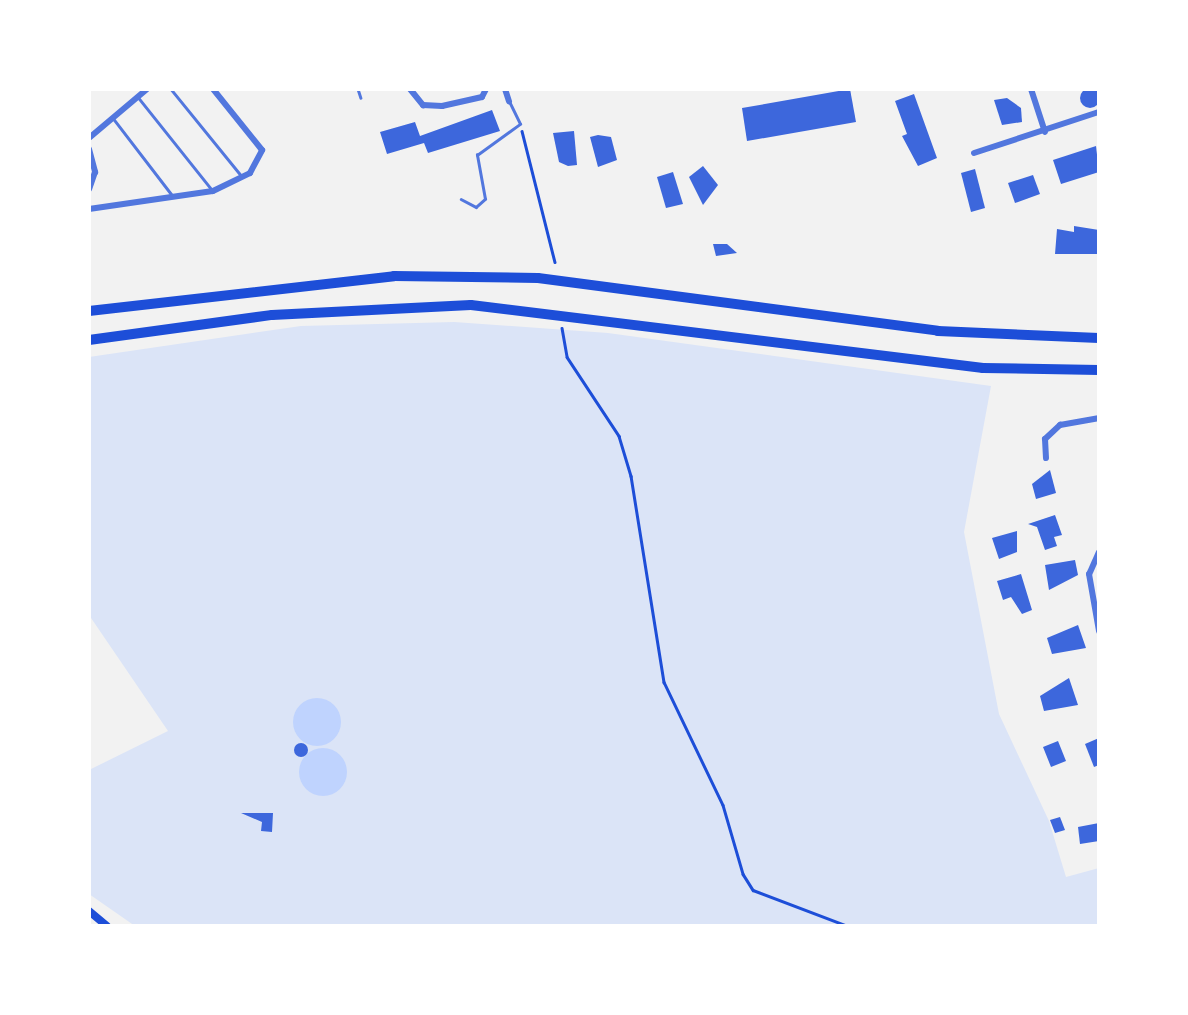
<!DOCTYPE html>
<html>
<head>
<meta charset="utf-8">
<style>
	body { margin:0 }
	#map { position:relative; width:1188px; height:1015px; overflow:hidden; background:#f2f2f2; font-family:"Roboto Condensed",sans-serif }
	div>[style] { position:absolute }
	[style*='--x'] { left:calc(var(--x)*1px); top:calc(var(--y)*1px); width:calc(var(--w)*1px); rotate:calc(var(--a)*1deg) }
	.green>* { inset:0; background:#dbe4f7 }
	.water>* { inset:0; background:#bfd3fe }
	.round { border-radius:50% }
	.building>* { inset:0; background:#3d67dc }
	.path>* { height:2.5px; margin:-1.25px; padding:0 1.25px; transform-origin:1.25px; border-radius:1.25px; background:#1d4ed8 }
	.service>* { height:2.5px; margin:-1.25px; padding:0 1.25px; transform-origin:1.25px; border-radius:1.25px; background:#5277de }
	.minor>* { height:6px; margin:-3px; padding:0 3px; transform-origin:3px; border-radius:3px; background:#5277de }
	.secondary>* { height:8px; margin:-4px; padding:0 4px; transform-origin:4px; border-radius:4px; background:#1d4ed8 }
	.motorway>* { height:10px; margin:-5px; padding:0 5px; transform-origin:5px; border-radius:5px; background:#1d4ed8 }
	span { translate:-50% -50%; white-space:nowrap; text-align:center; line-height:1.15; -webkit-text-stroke:5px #fff; paint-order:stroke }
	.frame { position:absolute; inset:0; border:91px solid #fff; pointer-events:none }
</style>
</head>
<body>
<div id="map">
	<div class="green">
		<div style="clip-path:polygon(454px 322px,608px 333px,991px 386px,964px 532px,999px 714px,1049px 821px,1066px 877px,1099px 868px,1099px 926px,135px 926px,89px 894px,89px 770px,168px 731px,89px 615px,89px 357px,301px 326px)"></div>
	</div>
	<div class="water">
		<div class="round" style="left:293px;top:698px;width:48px;height:48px"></div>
		<div class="round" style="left:299px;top:748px;width:48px;height:48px"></div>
	</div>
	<div class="building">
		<div class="round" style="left:1080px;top:88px;width:20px;height:20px"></div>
		<div style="clip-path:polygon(850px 89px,856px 122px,747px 141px,742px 108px)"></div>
		<div style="clip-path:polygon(914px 94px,937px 158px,918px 166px,902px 136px,907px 134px,895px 101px)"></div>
		<div style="clip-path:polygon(1007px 98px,1021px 108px,1022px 122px,1002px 125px,994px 100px)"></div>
		<div style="clip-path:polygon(492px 110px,500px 131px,428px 153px,424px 143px,387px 154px,380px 132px,415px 122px,420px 136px)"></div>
		<div style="clip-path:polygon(574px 131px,577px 165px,568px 166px,559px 162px,553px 133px)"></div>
		<div style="clip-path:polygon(598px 135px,611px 137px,617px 160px,598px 167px,590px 137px)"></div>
		<div style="clip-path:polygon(1096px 146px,1099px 172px,1061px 184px,1053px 160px)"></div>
		<div style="clip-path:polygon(703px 166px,718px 185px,703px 205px,689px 177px)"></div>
		<div style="clip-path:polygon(975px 169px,985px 208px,971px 212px,961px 173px)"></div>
		<div style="clip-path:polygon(673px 172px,683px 204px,666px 208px,657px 177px)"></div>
		<div style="clip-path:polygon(1033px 175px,1040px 194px,1015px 203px,1008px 183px)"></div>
		<div style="clip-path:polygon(1074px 226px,1099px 230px,1099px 254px,1055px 254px,1057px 229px,1074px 232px)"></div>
		<div style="clip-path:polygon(713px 244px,727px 244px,737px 253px,716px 256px)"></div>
		<div style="clip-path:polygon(1050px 470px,1056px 493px,1036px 499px,1032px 484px)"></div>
		<div style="clip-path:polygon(1055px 515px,1062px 535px,1054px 537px,1057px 546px,1045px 550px,1037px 527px,1028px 524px)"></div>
		<div style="clip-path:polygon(1017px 531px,1017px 552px,999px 559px,992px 538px)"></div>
		<div style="clip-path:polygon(1075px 560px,1078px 575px,1049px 590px,1045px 565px)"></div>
		<div style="clip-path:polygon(1021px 574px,1032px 610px,1022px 614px,1011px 597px,1003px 600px,997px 581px)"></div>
		<div style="clip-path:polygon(1078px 625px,1086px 648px,1052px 654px,1047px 638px)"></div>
		<div style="clip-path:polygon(1069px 678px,1078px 705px,1044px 711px,1040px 696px)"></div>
		<div style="clip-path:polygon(1099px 738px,1099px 765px,1094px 767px,1085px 744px)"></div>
		<div style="clip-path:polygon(1058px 741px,1066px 761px,1051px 767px,1043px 747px)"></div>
		<div class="round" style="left:294px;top:743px;width:14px;height:14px"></div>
		<div style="clip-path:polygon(241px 813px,273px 813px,272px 832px,261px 831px,262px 822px)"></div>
		<div style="clip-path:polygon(1060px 817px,1065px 830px,1055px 833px,1050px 820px)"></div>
		<div style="clip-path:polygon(1099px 823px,1099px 841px,1080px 844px,1078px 827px)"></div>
	</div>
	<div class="path">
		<div style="--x:522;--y:131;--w:135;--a:75.9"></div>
		<div style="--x:562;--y:328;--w:29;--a:80"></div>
		<div style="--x:567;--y:357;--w:95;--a:56.6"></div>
		<div style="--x:619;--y:436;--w:42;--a:73.3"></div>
		<div style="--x:631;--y:476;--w:209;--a:80.9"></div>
		<div style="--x:664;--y:682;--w:136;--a:64.4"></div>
		<div style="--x:723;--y:805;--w:72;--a:73.8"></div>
		<div style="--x:743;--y:874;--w:19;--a:58"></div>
		<div style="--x:753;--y:890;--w:102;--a:20.8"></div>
	</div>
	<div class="service">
		<div style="--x:171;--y:89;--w:111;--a:50.9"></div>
		<div style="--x:358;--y:89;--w:9;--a:72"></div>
		<div style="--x:138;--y:97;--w:120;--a:51.4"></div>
		<div style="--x:113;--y:118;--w:97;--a:52.5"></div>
		<div style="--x:461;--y:199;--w:17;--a:28"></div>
		<div style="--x:476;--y:207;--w:12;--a:-42"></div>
		<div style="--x:485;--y:199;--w:45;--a:-100.3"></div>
		<div style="--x:477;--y:155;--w:53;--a:-35.8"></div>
		<div style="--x:520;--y:124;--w:25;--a:-116"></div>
	</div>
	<div class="minor">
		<div style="--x:410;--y:89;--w:21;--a:51"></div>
		<div style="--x:423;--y:105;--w:19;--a:3"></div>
		<div style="--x:442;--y:106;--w:41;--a:-12.7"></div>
		<div style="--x:482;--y:97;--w:9;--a:-63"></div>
		<div style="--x:505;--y:89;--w:13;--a:72"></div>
		<div style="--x:1031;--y:89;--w:45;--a:72"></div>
		<div style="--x:89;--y:138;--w:76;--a:-40.2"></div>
		<div style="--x:89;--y:149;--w:24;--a:75"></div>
		<div style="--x:95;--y:172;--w:18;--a:109"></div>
		<div style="--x:974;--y:153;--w:132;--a:-18.2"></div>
		<div style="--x:89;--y:209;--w:125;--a:-8.3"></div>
		<div style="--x:213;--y:191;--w:41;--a:-25.9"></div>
		<div style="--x:250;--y:173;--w:26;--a:-62"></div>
		<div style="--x:262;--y:150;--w:78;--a:-128.8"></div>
		<div style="--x:1046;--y:458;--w:19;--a:-93"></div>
		<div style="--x:1045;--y:439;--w:21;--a:-43"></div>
		<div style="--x:1060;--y:425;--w:40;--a:-10"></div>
		<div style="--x:1099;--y:552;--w:24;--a:114"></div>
		<div style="--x:1089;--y:574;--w:58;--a:80"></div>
	</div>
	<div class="secondary">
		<div style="--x:89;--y:911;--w:23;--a:40"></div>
	</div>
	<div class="motorway">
		<div style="--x:89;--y:311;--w:307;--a:-6.5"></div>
		<div style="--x:394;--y:276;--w:144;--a:0.8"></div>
		<div style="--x:538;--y:278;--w:403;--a:7.5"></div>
		<div style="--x:938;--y:331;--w:161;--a:2.5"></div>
		<div style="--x:89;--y:340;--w:185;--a:-7.8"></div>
		<div style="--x:272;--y:315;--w:199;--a:-2.9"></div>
		<div style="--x:471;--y:305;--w:516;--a:7.01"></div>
		<div style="--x:983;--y:368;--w:116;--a:1"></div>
	</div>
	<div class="frame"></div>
</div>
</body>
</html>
